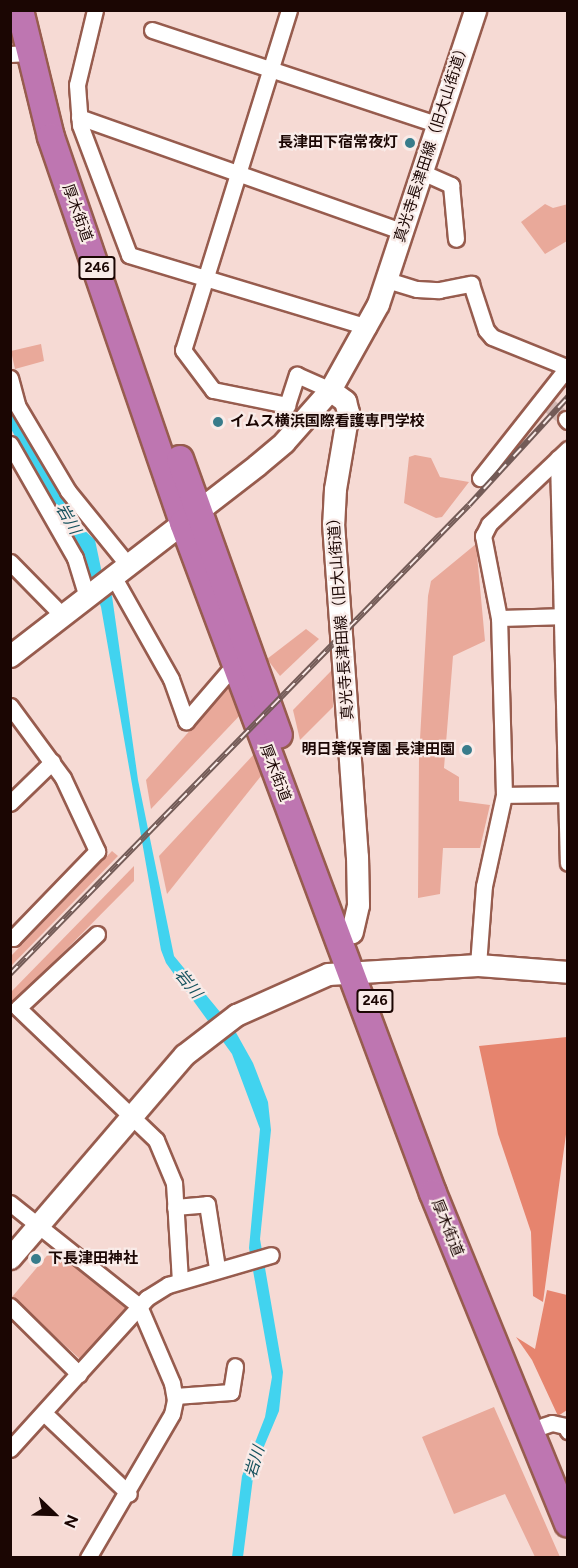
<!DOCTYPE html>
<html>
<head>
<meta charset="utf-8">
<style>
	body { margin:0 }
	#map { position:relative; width:578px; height:1568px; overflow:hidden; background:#f6dad4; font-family:Figtree,"Noto Sans JP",sans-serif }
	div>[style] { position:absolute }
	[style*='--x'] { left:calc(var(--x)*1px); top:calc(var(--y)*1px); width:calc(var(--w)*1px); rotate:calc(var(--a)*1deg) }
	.green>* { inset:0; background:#e9a99a }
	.forest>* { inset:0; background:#e6846e }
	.water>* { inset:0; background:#41d3ef }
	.street-tunnel>* { height:15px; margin-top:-7.5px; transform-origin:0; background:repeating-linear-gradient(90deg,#d5bab5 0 15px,transparent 0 23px) }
	.roads { filter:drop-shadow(2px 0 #975c4e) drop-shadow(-2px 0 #975c4e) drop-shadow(0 2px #975c4e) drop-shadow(0 -2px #975c4e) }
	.street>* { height:15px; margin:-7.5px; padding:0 7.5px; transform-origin:7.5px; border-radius:7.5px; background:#fff }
	.secondary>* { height:21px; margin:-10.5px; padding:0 10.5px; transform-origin:10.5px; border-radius:10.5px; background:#fff }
	.highway>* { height:26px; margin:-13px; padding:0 13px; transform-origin:13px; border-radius:13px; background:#be76b1 }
	.rail>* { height:6px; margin-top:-3px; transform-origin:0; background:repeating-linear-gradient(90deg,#f9ebe8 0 11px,#735b57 0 22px); box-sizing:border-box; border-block:2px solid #735b57 }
	.dots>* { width:16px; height:16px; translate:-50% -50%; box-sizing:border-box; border:3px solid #f9ebe8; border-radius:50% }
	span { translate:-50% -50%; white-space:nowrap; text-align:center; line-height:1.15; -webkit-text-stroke:4.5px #f9ebe8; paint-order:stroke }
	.shield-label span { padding:2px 4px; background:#f9ebe8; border:2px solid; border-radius:4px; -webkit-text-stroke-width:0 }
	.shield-label { font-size:14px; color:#1b0603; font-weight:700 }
	.street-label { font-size:15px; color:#1b0603 }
	.poi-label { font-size:15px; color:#1b0603; font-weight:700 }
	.right { translate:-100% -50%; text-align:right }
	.left { translate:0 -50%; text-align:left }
	.water-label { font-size:16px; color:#15515d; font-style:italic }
	.frame { position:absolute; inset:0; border:12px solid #1b0603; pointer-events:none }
	.north { position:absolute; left:24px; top:1484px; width:60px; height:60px; -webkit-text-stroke:4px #f9ebe8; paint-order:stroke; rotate:113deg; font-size:16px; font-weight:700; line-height:24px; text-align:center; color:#1b0603 }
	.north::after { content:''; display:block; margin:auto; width:21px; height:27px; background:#1b0603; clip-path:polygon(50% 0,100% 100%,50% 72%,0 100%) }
</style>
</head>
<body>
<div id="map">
	<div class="green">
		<div style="clip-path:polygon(545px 204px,553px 208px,568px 204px,567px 241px,545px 254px,521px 222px)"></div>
		<div style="clip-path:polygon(41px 344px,44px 361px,15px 369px,11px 351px)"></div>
		<div style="clip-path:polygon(415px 455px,431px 458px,440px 477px,469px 482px,442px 517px,436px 518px,404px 503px,409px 457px)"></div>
		<div style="clip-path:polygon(476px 544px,485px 641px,453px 656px,444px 768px,459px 777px,459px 801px,490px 805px,480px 848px,443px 848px,440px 894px,418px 898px,419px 757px,428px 596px,431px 581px)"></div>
		<div style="clip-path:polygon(306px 629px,319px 639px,280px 676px,267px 659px)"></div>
		<div style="clip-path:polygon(332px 670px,333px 707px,300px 740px,293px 710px)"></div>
		<div style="clip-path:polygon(232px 683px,243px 712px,151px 809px,146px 780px)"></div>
		<div style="clip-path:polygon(256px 752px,265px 771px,167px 894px,159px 856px)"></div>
		<div style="clip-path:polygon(112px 851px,118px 856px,11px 966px,11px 956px)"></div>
		<div style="clip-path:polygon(134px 866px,134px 881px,11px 1005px,11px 992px)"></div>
		<div style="clip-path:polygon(56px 1245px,127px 1306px,82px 1361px,12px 1297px)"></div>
		<div style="clip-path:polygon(494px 1407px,560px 1557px,535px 1557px,505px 1494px,454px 1514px,422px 1437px)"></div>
	</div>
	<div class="forest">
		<div style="clip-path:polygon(567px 1037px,567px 1127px,543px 1302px,533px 1296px,531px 1232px,498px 1134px,479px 1046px)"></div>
		<div style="clip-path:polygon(547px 1290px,567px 1295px,567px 1410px,558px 1416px,532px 1360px,516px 1337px,535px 1349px)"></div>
	</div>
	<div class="water">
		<div style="clip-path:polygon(10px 402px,83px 529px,95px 540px,103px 578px,112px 596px,138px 780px,174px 956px,234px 1029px,253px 1063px,268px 1102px,271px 1130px,260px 1239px,283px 1372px,279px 1411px,254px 1470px,243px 1557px,232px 1557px,242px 1476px,265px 1417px,272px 1377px,249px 1248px,260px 1129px,232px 1054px,166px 963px,161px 950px,101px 607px,80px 552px,11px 429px)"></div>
	</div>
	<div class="street-tunnel">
		<div style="--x:550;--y:406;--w:21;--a:39"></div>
	</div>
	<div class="roads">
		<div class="street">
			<div style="--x:95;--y:10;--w:77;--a:103.5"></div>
			<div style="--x:77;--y:85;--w:40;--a:85.7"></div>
			<div style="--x:80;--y:125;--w:139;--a:69.3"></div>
			<div style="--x:129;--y:255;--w:250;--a:16.8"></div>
			<div style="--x:289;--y:10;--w:356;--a:107.3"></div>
			<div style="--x:183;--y:350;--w:50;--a:53.1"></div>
			<div style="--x:213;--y:390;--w:76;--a:11.5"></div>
			<div style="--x:287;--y:405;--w:32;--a:-72"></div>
			<div style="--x:297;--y:375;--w:36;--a:24"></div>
			<div style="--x:152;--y:30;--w:302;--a:18.3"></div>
			<div style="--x:10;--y:54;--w:18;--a:-3"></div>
			<div style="--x:79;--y:117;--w:345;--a:19.5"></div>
			<div style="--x:424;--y:173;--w:30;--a:24"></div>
			<div style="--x:451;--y:185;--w:54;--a:84.7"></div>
			<div style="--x:387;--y:280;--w:31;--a:17"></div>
			<div style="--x:417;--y:289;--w:22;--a:3"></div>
			<div style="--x:439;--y:290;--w:33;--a:-11"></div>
			<div style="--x:471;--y:284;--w:48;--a:71.9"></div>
			<div style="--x:486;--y:330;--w:9;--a:49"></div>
			<div style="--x:492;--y:337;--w:78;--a:21.9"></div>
			<div style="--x:564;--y:366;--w:7;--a:98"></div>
			<div style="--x:563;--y:373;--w:134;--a:128.3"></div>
			<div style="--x:10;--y:378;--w:28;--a:75"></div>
			<div style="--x:17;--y:405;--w:100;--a:59.3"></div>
			<div style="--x:68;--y:491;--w:95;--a:51"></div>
			<div style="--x:566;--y:419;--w:3;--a:45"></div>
			<div style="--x:10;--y:444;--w:131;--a:60.3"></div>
			<div style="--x:75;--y:558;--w:41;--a:72.9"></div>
			<div style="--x:558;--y:458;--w:405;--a:88.6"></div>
			<div style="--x:10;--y:562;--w:76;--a:45.5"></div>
			<div style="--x:113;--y:576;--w:118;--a:60.6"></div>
			<div style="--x:171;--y:679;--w:45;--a:70.3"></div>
			<div style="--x:186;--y:721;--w:74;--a:-49.4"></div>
			<div style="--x:499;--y:618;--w:69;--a:-1.7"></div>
			<div style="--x:10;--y:706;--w:89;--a:53.6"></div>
			<div style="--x:63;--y:778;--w:81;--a:65"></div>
			<div style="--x:97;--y:851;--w:121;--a:134"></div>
			<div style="--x:13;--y:938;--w:4;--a:-146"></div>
			<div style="--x:504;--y:795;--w:64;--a:-0.9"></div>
			<div style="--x:10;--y:803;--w:59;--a:-44.3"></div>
			<div style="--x:97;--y:934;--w:108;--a:136.9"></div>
			<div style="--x:18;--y:1008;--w:191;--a:43.7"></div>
			<div style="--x:156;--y:1140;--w:47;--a:67.3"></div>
			<div style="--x:174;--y:1183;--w:98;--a:86.5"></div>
			<div style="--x:478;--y:965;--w:79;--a:-85.7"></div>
			<div style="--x:484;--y:886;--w:93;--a:-77.6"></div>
			<div style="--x:504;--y:795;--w:177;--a:-91.6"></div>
			<div style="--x:499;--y:618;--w:84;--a:-101"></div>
			<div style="--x:483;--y:536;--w:13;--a:-63"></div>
			<div style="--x:489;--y:524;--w:109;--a:-43.5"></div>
			<div style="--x:10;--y:1203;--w:165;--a:38.6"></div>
			<div style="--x:139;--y:1306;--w:84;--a:66.8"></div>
			<div style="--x:172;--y:1383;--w:17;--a:80"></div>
			<div style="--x:175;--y:1400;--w:14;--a:102"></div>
			<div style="--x:172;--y:1414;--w:167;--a:120.3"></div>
			<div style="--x:175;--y:1207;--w:32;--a:-5"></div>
			<div style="--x:207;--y:1204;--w:65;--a:81.1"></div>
			<div style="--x:10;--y:1306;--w:97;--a:44.6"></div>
			<div style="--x:175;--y:1396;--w:56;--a:-4.1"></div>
			<div style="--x:231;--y:1392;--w:26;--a:-81"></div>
			<div style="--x:44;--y:1413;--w:117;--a:43.6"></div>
			<div style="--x:543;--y:1426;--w:9;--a:-18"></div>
			<div style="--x:552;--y:1423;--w:13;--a:13"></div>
			<div style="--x:565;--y:1426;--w:6;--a:59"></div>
			<div style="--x:10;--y:1449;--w:204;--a:-47.8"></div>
			<div style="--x:147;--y:1298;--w:25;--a:-32"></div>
			<div style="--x:168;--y:1285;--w:107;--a:-16.2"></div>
		</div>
		<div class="secondary">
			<div style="--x:330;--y:390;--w:19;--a:36"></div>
			<div style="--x:345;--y:401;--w:11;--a:75"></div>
			<div style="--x:348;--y:412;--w:78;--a:99.6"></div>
			<div style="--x:335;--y:489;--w:34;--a:93"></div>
			<div style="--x:333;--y:523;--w:334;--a:85.9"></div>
			<div style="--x:357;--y:856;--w:49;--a:88.8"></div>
			<div style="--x:358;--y:905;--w:28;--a:103"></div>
			<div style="--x:10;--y:656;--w:312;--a:-37.7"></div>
			<div style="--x:257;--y:465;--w:35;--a:-40"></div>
			<div style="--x:284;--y:442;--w:69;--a:-48.5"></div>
			<div style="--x:330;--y:390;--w:98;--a:-60.8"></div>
			<div style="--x:378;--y:304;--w:310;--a:-71.7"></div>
			<div style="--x:10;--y:1258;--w:267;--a:-49.4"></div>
			<div style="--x:184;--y:1055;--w:66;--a:-37.6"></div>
			<div style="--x:236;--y:1015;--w:101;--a:-24"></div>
			<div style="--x:328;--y:974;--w:150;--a:-3.4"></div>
			<div style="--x:478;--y:965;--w:90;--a:4.4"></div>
		</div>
		<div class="highway">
			<div style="--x:20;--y:10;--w:131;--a:76.3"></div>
			<div style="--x:51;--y:137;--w:408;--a:71.1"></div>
			<div style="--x:183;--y:523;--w:715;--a:69.54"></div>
			<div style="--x:433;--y:1193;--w:357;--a:67.8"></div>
			<div style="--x:180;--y:459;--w:293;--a:70.3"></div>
		</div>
	</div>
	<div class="rail">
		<div style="--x:10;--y:974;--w:656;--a:-45.62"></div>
		<div style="--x:469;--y:505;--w:147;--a:-47.5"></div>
	</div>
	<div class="dots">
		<div style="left:410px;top:143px;background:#387c8b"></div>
		<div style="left:218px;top:422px;background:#387c8b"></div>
		<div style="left:467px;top:750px;background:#387c8b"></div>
		<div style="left:36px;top:1259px;background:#387c8b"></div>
	</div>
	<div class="shield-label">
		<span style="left:97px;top:268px">246</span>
		<span style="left:375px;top:1001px">246</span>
	</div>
	<div class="street-label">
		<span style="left:432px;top:142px;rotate:-72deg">真光寺長津田線（旧大山街道）</span>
		<span style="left:77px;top:213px;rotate:70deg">厚木街道</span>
		<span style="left:341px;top:615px;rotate:-94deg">真光寺長津田線（旧大山街道）</span>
		<span style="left:275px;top:773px;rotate:69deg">厚木街道</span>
		<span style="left:447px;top:1228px;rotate:68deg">厚木街道</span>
	</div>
	<div class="poi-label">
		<span class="right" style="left:398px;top:143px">長津田下宿常夜灯</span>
		<span class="left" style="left:230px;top:422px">イムス横浜国際看護専門学校</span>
		<span class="right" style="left:455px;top:750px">明日葉保育園 長津田園</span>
		<span class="left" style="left:48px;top:1259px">下長津田神社</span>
	</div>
	<div class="water-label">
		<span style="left:68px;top:519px;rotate:60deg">岩川</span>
		<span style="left:188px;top:984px;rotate:51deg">岩川</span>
		<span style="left:255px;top:1462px;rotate:-73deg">岩川</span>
	</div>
	<div class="frame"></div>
	<div class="north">N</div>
</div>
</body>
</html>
